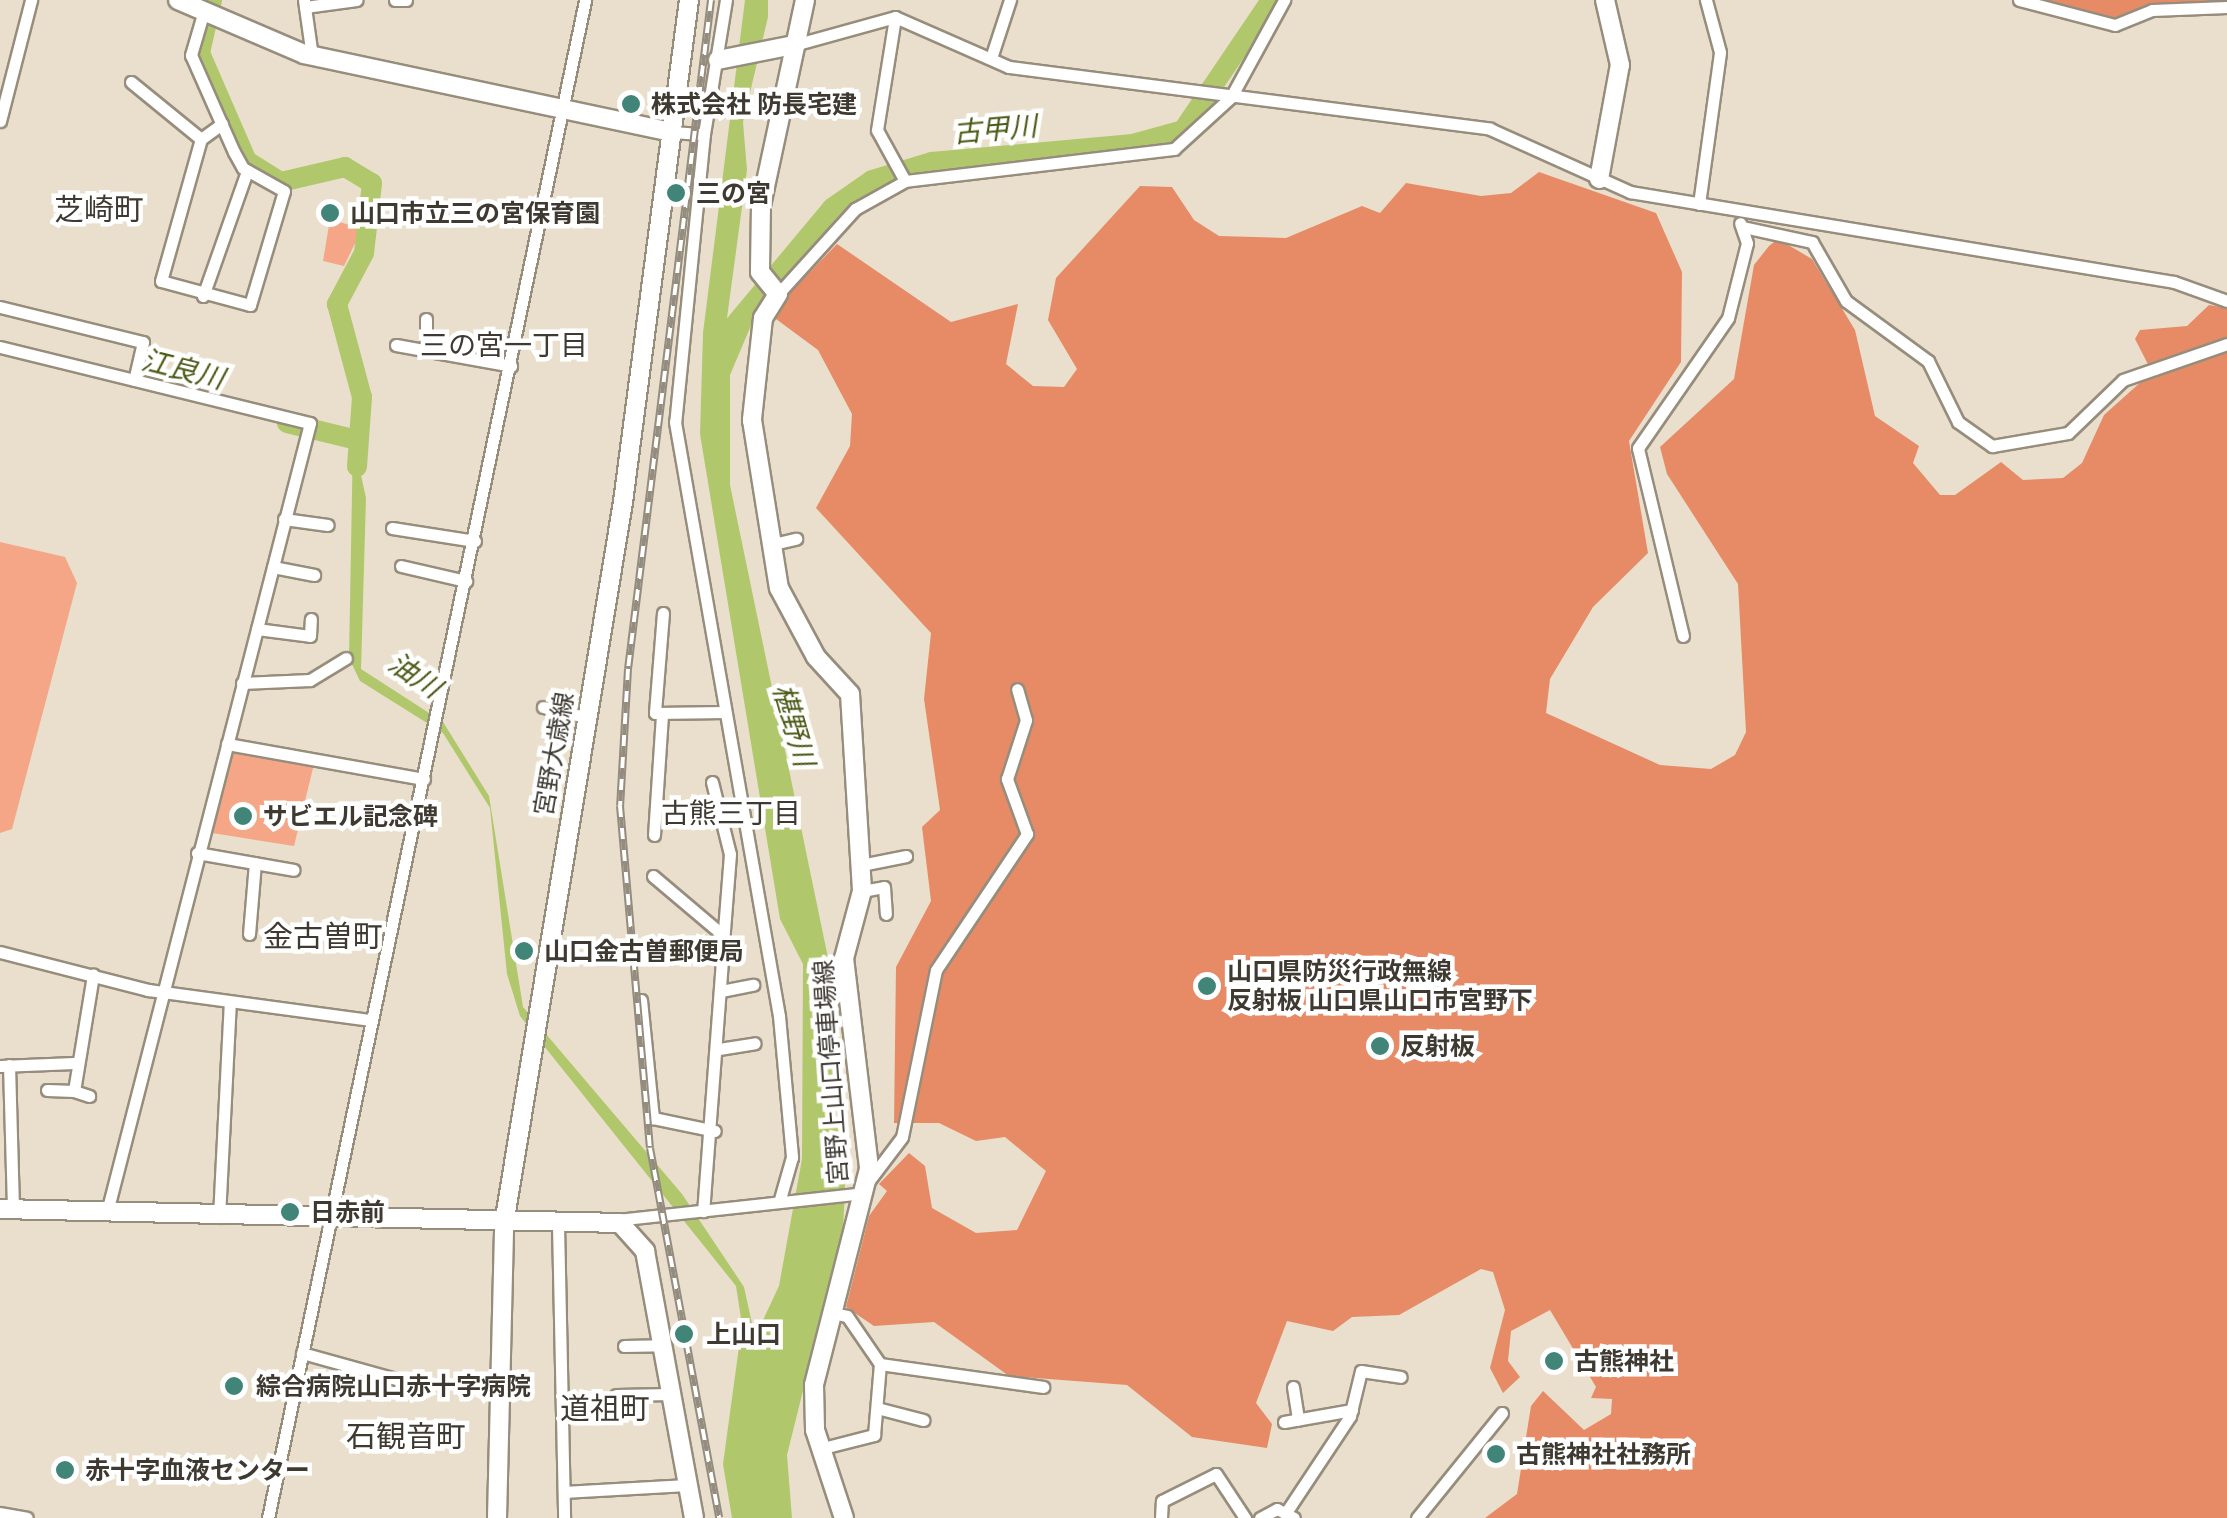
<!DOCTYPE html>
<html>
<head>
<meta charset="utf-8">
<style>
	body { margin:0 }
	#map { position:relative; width:2227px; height:1518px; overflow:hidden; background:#e9dfcc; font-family:"IBM Plex Sans","Noto Sans JP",sans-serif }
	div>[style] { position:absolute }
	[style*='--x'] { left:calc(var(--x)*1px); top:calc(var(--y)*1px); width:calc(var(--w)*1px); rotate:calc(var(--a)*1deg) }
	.green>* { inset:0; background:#f5a686 }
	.forest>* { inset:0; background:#e68b66 }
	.water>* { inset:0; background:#b0c86b }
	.river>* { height:20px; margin:-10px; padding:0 10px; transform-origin:10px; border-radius:10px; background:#b0c86b }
	.roads { filter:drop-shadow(2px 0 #978d7c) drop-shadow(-2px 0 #978d7c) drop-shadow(0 2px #978d7c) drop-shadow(0 -2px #978d7c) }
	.street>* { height:11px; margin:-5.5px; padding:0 5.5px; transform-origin:5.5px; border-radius:5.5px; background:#fff }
	.secondary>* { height:18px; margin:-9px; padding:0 9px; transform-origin:9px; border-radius:9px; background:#fff }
	.rail>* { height:8px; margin-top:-4px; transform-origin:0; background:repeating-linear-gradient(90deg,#fff 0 11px,#938c7f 0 22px); box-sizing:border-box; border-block:2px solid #938c7f }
	.dots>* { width:28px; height:28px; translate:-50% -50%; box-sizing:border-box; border:5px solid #fff; border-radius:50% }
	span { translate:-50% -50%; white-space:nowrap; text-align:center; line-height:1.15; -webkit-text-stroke:9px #fff; paint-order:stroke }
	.poi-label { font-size:25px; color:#3e3a32; font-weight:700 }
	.left { translate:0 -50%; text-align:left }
	.street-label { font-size:25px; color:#3e3a32 }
	.water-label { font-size:28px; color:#4b5916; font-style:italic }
	.neighbourhood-label { font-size:28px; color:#3e3a32 }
	.quarter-label { font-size:30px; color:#3e3a32 }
</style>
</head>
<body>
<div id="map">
	<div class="green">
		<div style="clip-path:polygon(330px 219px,362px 229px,344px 266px,323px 261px)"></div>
		<div style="clip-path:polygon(0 542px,65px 557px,77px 583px,12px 829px,0 833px)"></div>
		<div style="clip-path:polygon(229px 747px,314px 764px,294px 846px,206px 832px)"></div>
	</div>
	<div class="forest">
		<div style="clip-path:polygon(2042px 0,2227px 0,2227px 1px,2159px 3px,2121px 20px)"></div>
		<div style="clip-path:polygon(1539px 172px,1656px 213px,1682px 272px,1681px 362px,1629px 441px,1648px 553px,1593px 607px,1550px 679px,1546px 713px,1660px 765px,1711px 769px,1735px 755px,1746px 732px,1738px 584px,1667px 474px,1660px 447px,1734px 379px,1754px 265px,1769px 246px,1778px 239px,1812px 259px,1855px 330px,1875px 416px,1919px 446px,1913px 463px,1940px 495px,1955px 495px,2001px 462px,2023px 480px,2063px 478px,2082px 463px,2104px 415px,2152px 372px,2135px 339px,2140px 330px,2187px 326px,2209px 305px,2227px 308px,2227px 1518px,1485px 1518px,1517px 1494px,1531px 1406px,1543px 1391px,1584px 1430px,1611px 1414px,1612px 1399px,1591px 1398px,1596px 1387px,1550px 1310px,1511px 1331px,1508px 1361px,1520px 1377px,1503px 1393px,1490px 1368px,1505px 1310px,1493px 1272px,1481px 1269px,1399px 1315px,1352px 1317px,1333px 1331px,1287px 1321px,1256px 1403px,1272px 1424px,1267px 1448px,1192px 1437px,1127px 1385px,1009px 1376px,934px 1322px,874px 1326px,846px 1307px,869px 1216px,887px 1191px,879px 1184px,909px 1153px,925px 1166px,932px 1208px,976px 1233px,1017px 1230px,1046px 1171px,1005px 1137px,976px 1141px,939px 1123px,894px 1123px,896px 967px,931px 901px,922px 827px,940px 810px,924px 699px,931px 633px,816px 508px,850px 446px,852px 414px,818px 350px,776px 319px,776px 307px,837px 244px,951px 322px,1018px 304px,1006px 364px,1033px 386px,1064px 387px,1077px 369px,1048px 320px,1056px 278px,1140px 186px,1172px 187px,1194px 220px,1219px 236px,1286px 238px,1362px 206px,1380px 213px,1406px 183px,1481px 196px,1511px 193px)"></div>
	</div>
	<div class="water">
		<div style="clip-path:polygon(745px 0,768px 0,768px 17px,743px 122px,747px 170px,727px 318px,761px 302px,730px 375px,730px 485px,838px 1006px,847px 1145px,843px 1230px,787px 1455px,792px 1518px,732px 1518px,723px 1464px,742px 1325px,736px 1286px,520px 1016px,507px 974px,490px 808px,443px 733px,360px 681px,349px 658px,353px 439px,366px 498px,361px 669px,443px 722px,489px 796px,523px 1007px,682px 1194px,744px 1287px,755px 1337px,779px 1286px,802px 1159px,803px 964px,780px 919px,700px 434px,703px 333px)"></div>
	</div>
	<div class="river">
		<div style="--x:212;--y:0;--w:54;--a:102.8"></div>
		<div style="--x:200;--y:53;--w:118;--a:66.5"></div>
		<div style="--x:247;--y:161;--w:40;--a:32"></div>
		<div style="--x:281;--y:182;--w:66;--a:-13.2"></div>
		<div style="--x:345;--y:167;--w:31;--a:31"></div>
		<div style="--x:372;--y:183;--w:70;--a:96.5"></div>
		<div style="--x:364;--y:253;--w:58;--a:117.9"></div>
		<div style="--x:337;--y:304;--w:96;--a:75"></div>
		<div style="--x:362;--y:397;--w:70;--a:94.1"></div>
		<div style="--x:737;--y:322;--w:148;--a:-50.2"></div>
		<div style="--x:832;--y:208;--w:49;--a:-35"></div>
		<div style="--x:872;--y:180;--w:63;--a:-16.7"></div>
		<div style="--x:932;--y:162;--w:202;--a:-5.1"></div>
		<div style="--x:1133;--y:144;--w:52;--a:-15.6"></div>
		<div style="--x:1183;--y:130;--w:157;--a:-55.9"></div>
		<div style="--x:287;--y:423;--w:68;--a:13.6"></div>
	</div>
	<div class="roads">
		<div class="street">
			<div style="--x:304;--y:0;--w:57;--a:81.9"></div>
			<div style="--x:395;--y:0;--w:11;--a:0"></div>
			<div style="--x:2019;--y:0;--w:99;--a:14.6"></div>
			<div style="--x:2115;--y:25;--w:40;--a:-22"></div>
			<div style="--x:2152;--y:10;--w:75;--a:-2.3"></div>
			<div style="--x:305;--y:7;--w:52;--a:-7.7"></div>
			<div style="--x:203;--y:14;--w:43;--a:106.3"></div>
			<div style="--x:191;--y:55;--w:106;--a:66.1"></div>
			<div style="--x:234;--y:152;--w:18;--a:61"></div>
			<div style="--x:243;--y:168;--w:47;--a:29.3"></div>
			<div style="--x:284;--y:191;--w:119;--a:106.6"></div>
			<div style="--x:250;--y:305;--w:92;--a:-164.9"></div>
			<div style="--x:161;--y:281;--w:148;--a:-74.3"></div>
			<div style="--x:201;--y:139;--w:26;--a:-36"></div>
			<div style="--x:794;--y:45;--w:105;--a:-15.5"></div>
			<div style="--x:895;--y:17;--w:124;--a:23.7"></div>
			<div style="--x:1009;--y:67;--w:485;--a:7.3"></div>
			<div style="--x:1490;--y:129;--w:154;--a:24.2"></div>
			<div style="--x:1630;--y:192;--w:551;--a:9.39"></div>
			<div style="--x:2174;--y:282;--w:56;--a:19.7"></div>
			<div style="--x:991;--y:58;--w:61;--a:-71.9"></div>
			<div style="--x:131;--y:82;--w:90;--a:39.2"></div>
			<div style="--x:0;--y:121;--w:125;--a:-75.6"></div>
			<div style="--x:672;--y:132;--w:32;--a:4"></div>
			<div style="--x:704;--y:134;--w:136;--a:-80.7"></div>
			<div style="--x:704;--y:134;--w:289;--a:95.7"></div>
			<div style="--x:675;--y:422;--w:603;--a:80.07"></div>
			<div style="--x:779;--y:1016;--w:142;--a:84.7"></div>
			<div style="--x:792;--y:1157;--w:44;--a:105.9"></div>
			<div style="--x:905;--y:181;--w:271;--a:-6.8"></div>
			<div style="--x:1174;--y:149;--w:77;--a:-42.4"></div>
			<div style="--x:1231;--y:97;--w:111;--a:-61.3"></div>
			<div style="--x:1699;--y:204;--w:153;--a:-82.1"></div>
			<div style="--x:1720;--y:52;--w:54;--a:-105.1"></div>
			<div style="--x:1743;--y:227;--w:71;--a:12.3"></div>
			<div style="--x:1812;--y:242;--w:68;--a:60"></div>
			<div style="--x:1846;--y:301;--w:102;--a:36.2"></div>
			<div style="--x:1928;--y:361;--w:68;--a:63.8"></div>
			<div style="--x:1958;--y:422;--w:42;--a:35.2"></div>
			<div style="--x:1992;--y:446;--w:77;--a:-9.7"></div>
			<div style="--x:2068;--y:433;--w:76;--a:-43.9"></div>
			<div style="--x:2123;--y:380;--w:110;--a:-19.1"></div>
			<div style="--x:778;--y:294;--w:115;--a:-47.8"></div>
			<div style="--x:855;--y:209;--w:57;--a:-29.2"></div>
			<div style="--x:905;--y:181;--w:58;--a:-118.8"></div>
			<div style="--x:877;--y:130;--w:114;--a:-80.9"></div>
			<div style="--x:203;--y:296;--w:133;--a:-70.6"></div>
			<div style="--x:0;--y:307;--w:147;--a:13.8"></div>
			<div style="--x:143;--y:342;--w:39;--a:103"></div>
			<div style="--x:426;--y:319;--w:33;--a:90"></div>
			<div style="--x:396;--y:345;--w:117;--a:10.3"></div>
			<div style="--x:0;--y:347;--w:319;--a:13.8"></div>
			<div style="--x:310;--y:423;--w:815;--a:104.43"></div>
			<div style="--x:284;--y:519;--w:44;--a:7.8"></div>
			<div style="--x:392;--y:528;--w:84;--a:8.9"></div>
			<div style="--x:769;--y:545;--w:28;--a:-13"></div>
			<div style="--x:401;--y:566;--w:67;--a:13"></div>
			<div style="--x:273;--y:567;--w:42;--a:11"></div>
			<div style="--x:663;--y:613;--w:100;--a:94.6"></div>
			<div style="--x:655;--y:713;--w:70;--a:-0.8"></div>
			<div style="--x:257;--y:629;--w:53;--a:7.5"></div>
			<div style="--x:310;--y:636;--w:17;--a:-87"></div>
			<div style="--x:1683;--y:636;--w:193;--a:-103.5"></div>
			<div style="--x:1638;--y:448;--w:158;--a:-55.3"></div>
			<div style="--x:1728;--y:318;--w:77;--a:-75.8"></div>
			<div style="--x:1747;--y:243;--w:21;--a:-109"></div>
			<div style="--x:242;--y:683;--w:68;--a:-2.5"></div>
			<div style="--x:310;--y:680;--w:42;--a:-31.4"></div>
			<div style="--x:543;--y:707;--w:43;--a:13.4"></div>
			<div style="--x:227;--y:744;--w:200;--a:10.1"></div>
			<div style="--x:712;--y:782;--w:74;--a:76"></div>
			<div style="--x:730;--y:854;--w:89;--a:94.5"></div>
			<div style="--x:654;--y:835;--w:119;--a:-86.2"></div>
			<div style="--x:197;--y:853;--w:98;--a:9.9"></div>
			<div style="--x:861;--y:865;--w:46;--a:-11.3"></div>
			<div style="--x:653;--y:876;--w:85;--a:40.2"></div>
			<div style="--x:718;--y:931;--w:17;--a:73"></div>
			<div style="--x:723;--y:947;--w:265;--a:94.3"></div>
			<div style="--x:862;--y:891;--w:22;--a:-10"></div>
			<div style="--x:884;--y:887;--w:27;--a:86"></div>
			<div style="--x:249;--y:934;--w:71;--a:-85.2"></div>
			<div style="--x:0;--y:952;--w:153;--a:14.4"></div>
			<div style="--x:148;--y:990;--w:225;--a:7.7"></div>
			<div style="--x:721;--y:991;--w:33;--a:-11"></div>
			<div style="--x:641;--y:1000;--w:119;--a:84.2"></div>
			<div style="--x:653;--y:1118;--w:63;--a:11.8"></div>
			<div style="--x:719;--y:1049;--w:36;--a:-9"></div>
			<div style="--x:9;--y:1065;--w:144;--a:88.4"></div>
			<div style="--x:0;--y:1066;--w:74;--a:-2.3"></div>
			<div style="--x:47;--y:1090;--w:27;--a:2"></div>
			<div style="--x:74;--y:1091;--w:118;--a:-80.7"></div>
			<div style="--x:74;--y:1091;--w:16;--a:18"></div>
			<div style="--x:868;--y:1182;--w:56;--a:-52.9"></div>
			<div style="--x:902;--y:1137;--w:170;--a:-78.5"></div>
			<div style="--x:936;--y:970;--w:164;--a:-56.2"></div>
			<div style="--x:1027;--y:834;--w:59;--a:-110"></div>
			<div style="--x:1007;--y:779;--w:62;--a:-72.1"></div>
			<div style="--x:1026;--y:720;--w:32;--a:-106"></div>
			<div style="--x:219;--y:1217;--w:215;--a:-87.1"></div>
			<div style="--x:616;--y:1220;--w:250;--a:-6.2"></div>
			<div style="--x:558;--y:1224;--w:294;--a:88.8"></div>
			<div style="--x:624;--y:1346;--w:39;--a:-1"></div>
			<div style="--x:302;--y:1353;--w:119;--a:15.5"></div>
			<div style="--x:880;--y:1364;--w:165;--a:8"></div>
			<div style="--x:1293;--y:1387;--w:33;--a:81"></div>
			<div style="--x:616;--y:1395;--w:56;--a:-1"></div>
			<div style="--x:877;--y:1408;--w:48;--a:14.6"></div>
			<div style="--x:1284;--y:1422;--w:69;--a:-10"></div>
			<div style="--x:823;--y:1448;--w:53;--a:-14.3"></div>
			<div style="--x:874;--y:1435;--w:71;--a:-85.2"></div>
			<div style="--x:880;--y:1364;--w:58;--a:-124.5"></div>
			<div style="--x:847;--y:1316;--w:14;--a:-168"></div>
			<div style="--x:564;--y:1492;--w:122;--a:-3.3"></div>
			<div style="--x:1287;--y:1511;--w:114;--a:-56.4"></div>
			<div style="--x:1350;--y:1416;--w:46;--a:-76.3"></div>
			<div style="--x:1361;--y:1371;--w:40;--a:8.5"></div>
			<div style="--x:0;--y:1513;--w:27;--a:10"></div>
			<div style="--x:268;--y:1518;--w:1551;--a:-78.2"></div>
			<div style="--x:1161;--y:1518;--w:17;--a:-87"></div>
			<div style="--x:1162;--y:1501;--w:60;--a:-26.6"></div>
			<div style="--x:1216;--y:1474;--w:53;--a:56.6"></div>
			<div style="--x:1260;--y:1518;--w:19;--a:-28"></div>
			<div style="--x:1277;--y:1509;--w:19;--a:28"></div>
			<div style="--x:1417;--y:1518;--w:135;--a:-51"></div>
		</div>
		<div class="secondary">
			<div style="--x:178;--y:0;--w:137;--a:23.2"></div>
			<div style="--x:304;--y:54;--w:376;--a:12"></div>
			<div style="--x:805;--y:0;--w:211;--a:102.1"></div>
			<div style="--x:761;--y:206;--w:66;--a:90.9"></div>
			<div style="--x:760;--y:272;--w:28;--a:51"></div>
			<div style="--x:778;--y:294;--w:28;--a:122"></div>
			<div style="--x:763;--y:318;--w:103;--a:96.2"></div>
			<div style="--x:752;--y:420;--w:170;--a:80.9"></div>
			<div style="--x:779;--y:588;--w:78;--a:61.8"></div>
			<div style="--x:816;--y:657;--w:50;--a:47.4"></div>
			<div style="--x:850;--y:694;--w:197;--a:86.5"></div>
			<div style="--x:862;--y:891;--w:69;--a:105"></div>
			<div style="--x:844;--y:958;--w:212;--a:83.2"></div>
			<div style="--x:869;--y:1169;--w:223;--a:104.3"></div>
			<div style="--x:814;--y:1385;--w:45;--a:88.7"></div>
			<div style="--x:815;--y:1430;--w:93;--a:71.8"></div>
			<div style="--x:718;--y:60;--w:77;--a:-11.2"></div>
			<div style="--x:1599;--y:179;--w:116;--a:-79.6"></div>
			<div style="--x:1620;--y:65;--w:67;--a:-103"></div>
			<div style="--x:0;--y:1209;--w:620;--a:1.29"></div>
			<div style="--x:620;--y:1223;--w:38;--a:48"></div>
			<div style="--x:645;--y:1251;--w:271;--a:79.6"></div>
			<div style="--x:497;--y:1518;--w:294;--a:-88.6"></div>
			<div style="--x:504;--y:1224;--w:732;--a:-80.64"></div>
			<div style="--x:623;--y:502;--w:506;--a:-82.51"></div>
		</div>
	</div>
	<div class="rail">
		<div style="--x:711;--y:0;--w:674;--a:97.07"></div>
		<div style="--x:628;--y:669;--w:137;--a:93.3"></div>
		<div style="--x:620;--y:806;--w:343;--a:85"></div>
		<div style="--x:650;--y:1148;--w:376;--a:79.4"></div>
	</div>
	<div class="dots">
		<div style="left:631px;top:104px;background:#418578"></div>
		<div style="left:676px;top:193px;background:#418578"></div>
		<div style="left:330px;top:213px;background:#418578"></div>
		<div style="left:243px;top:816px;background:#418578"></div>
		<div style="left:524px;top:951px;background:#418578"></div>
		<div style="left:1207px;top:986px;background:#418578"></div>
		<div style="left:1380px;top:1046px;background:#418578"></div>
		<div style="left:290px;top:1212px;background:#418578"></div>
		<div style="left:684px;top:1334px;background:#418578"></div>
		<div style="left:1554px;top:1361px;background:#418578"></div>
		<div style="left:234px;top:1386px;background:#418578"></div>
		<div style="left:1496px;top:1454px;background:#418578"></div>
		<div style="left:65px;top:1470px;background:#418578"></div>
	</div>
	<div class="poi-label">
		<span class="left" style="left:651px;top:104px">株式会社 防長宅建</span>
		<span class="left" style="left:696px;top:193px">三の宮</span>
		<span class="left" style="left:350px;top:213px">山口市立三の宮保育園</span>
		<span class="left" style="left:263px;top:816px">サビエル記念碑</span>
		<span class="left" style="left:544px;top:951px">山口金古曽郵便局</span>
		<span class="left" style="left:1227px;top:986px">山口県防災行政無線<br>反射板 山口県山口市宮野下</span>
		<span class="left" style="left:1400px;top:1046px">反射板</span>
		<span class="left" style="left:310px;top:1212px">日赤前</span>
		<span class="left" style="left:706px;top:1334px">上山口</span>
		<span class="left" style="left:1574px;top:1361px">古熊神社</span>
		<span class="left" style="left:256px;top:1386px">綜合病院山口赤十字病院</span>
		<span class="left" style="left:1516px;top:1454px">古熊神社社務所</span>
		<span class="left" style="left:85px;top:1470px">赤十字血液センター</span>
	</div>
	<div class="street-label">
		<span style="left:554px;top:754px;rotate:-80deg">宮野大歳線</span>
		<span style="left:831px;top:1072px;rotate:-94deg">宮野上山口停車場線</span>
	</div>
	<div class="water-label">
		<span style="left:995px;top:129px;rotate:-5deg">古甲川</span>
		<span style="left:183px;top:369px;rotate:14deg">江良川</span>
		<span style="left:415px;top:675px;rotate:34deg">油川</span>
		<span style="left:794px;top:725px;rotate:74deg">椹野川</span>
	</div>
	<div class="neighbourhood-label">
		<span style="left:504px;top:345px">三の宮一丁目</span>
		<span style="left:731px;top:813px">古熊三丁目</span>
	</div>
	<div class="quarter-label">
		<span style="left:99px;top:209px">芝崎町</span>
		<span style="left:323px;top:936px">金古曽町</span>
		<span style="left:605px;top:1408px">道祖町</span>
		<span style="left:406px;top:1436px">石観音町</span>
	</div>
</div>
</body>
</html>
